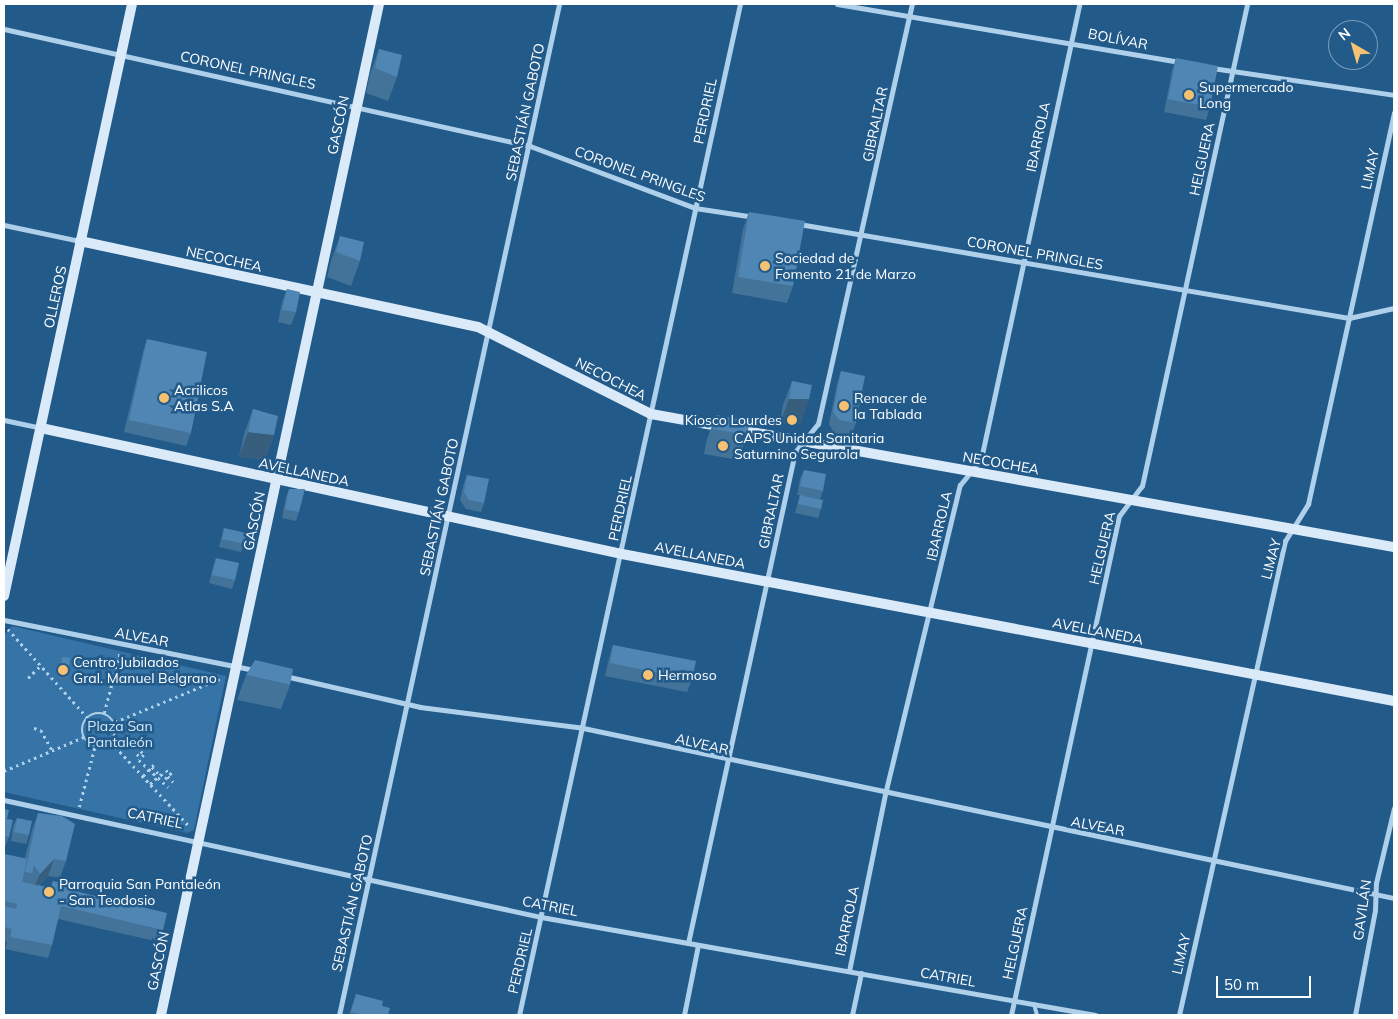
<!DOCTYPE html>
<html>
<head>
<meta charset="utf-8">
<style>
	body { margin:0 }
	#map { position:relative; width:1398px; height:1019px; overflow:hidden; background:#225a8a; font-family:Mulish,sans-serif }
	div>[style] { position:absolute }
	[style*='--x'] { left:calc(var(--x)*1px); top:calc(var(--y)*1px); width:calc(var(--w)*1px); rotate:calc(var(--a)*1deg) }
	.green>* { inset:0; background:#3674a7 }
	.path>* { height:2.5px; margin-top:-1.25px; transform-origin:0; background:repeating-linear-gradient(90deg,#afd0ea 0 2.5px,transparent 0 6.5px) }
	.path>.ring { margin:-1.25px; padding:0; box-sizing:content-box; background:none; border:2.5px solid #afd0ea; border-radius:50% }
	.lane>* { height:4px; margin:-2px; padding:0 2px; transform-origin:2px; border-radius:2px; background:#afd0ea }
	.street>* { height:5px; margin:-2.5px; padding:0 2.5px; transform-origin:2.5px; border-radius:2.5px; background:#afd0ea }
	.secondary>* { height:10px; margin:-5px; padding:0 5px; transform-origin:5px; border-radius:5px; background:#daeaf8 }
	.wall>* { inset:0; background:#44739a }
	.shaded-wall>* { inset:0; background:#375e7d }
	.building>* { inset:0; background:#4f86b3 }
	.dots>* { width:14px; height:14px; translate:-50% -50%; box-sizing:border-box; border:2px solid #225a8a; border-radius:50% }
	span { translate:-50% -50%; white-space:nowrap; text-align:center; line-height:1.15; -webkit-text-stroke:5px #225a8a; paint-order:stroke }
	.street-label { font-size:14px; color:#fff }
	.poi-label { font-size:14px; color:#fff }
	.left { translate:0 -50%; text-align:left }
	.right { translate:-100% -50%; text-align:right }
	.park-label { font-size:14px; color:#d4e8f8 }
	.frame { position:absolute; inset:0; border:5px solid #fff; pointer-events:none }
	.north { position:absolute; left:1328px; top:20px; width:50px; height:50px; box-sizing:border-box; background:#225a8a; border:1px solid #7a9cb9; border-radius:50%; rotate:322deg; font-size:14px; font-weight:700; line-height:20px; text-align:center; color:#fff }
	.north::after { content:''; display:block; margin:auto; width:18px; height:22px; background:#f6c272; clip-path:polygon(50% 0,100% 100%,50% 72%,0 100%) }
	.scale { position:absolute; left:1216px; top:976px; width:95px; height:22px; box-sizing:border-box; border:2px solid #fff; border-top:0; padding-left:6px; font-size:15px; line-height:18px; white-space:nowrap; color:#fff; -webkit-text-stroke:4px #225a8a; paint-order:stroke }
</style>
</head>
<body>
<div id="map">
	<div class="green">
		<div style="clip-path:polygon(12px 626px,226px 676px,194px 830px,187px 833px,4px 792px,4px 635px)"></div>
	</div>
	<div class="path">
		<div style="--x:8;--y:629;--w:118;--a:48.1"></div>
		<div style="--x:28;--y:678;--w:17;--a:-45"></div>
		<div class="ring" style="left:82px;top:713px;width:31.5px;height:31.5px"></div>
		<div style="--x:104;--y:713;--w:63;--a:-75.3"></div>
		<div style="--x:115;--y:722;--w:116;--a:-22.4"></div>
		<div style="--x:34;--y:728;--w:7;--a:16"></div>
		<div style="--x:41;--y:730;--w:23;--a:61"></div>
		<div style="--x:111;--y:742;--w:116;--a:47.1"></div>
		<div style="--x:141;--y:751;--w:5;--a:53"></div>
		<div style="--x:144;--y:755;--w:7;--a:135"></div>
		<div style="--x:139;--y:760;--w:40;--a:43"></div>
		<div style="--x:137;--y:754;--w:6;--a:45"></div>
		<div style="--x:152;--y:767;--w:11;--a:45"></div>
		<div style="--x:166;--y:770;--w:6;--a:45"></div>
		<div style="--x:4;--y:771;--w:87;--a:-23"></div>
		<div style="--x:143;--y:776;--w:19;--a:-47"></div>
		<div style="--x:168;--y:776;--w:8;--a:50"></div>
		<div style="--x:150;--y:784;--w:15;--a:-42"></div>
		<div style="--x:161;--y:774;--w:6;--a:51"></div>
		<div style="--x:165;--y:779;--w:10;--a:-45"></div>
		<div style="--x:79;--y:807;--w:63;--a:-75.3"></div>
	</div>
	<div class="lane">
		<div style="--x:1034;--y:1004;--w:11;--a:75"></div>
	</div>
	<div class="street">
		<div style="--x:837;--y:4;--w:349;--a:9.6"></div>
		<div style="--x:4;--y:29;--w:539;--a:12.54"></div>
		<div style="--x:530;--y:146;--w:176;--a:20.6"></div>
		<div style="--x:695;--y:208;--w:60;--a:8.7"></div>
		<div style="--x:1212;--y:68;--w:184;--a:8.4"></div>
		<div style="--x:799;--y:224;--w:558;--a:9.7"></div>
		<div style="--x:1349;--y:318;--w:46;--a:-12.5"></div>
		<div style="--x:4;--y:225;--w:78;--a:11.9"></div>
		<div style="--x:4;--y:420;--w:38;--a:12"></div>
		<div style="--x:4;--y:620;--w:255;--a:11.3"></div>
		<div style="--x:285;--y:676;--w:139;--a:12.9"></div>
		<div style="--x:420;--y:707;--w:164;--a:7.3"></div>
		<div style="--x:583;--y:728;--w:829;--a:11.84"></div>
		<div style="--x:4;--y:800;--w:550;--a:12.29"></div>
		<div style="--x:541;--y:917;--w:563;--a:10.03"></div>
		<div style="--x:688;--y:943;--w:503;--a:-77.71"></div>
		<div style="--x:795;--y:452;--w:36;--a:-51"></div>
		<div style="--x:818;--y:424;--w:430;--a:-77.4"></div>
		<div style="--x:849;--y:971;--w:181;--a:-78.5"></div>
		<div style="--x:885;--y:794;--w:318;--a:-76.4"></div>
		<div style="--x:960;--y:485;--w:33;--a:-51"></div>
		<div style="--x:981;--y:459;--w:465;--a:-77.8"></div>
		<div style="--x:339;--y:1015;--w:1035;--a:-77.72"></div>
		<div style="--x:519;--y:1015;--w:1035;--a:-77.67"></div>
		<div style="--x:684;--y:1015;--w:71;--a:-78.7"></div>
		<div style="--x:852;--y:1015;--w:43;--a:-77.9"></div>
		<div style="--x:1011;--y:1015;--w:511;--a:-77.79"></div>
		<div style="--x:1119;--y:516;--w:38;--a:-53"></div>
		<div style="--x:1142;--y:486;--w:493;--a:-77.7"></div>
		<div style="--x:1179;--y:1015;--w:486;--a:-77.4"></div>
		<div style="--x:1285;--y:541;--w:44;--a:-58.1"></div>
		<div style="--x:1308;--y:504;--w:401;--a:-77.6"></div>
		<div style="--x:1355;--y:1015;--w:107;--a:-79.2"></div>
		<div style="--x:1375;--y:910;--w:27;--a:-88"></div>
		<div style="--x:1376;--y:883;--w:77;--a:-76.5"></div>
	</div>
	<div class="secondary">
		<div style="--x:80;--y:241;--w:407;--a:12.2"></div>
		<div style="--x:478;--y:327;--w:194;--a:26.7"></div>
		<div style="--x:651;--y:414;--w:755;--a:10.15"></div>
		<div style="--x:41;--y:428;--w:595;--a:12.24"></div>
		<div style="--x:622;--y:554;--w:786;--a:10.78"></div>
		<div style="--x:4;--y:596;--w:606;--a:-77.8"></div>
		<div style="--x:161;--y:1015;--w:1034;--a:-77.83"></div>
	</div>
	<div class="wall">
		<div style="clip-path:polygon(379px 49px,397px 77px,388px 101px,366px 93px,370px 74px)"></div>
		<div style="clip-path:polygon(1176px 58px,1210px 107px,1206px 120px,1164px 112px,1172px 71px)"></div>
		<div style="clip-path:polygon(749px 212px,793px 286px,787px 303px,732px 293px,743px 229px)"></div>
		<div style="clip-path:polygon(340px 236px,360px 261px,351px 286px,327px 277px,331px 261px)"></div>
		<div style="clip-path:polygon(287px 289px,296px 312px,291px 325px,278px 322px,282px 302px)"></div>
		<div style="clip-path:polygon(147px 339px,191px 433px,186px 446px,124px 432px,143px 352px)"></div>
		<div style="clip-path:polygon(841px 371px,856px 423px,851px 436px,834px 433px,829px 424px,837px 384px)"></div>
		<div style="clip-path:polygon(792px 381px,809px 399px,800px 424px,780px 423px,783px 405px)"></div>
		<div style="clip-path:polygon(253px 409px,274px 435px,265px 459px,239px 457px,244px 434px)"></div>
		<div style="clip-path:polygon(716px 415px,747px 435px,738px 460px,704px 454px,707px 439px)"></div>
		<div style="clip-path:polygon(804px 470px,823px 491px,820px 499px,797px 495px,800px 479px)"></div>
		<div style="clip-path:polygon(467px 475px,484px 503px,481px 512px,466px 509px,460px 500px,464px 483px)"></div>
		<div style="clip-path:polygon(289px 489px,299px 512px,296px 521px,282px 518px,286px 497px)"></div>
		<div style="clip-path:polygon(800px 495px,821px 509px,818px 518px,795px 513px)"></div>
		<div style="clip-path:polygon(224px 528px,244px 544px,241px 552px,219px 547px)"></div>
		<div style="clip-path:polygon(216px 558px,235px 580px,232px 589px,209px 583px,213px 567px)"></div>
		<div style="clip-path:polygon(613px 645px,692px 680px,687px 692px,605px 676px,609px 658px)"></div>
		<div style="clip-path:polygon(62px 657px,68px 675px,66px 680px,58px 679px,61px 661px)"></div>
		<div style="clip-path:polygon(246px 675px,290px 685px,281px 709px,237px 700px)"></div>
		<div style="clip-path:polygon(4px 809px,7px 819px,9px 837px,4px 850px)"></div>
		<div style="clip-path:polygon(38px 813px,66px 861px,60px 878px,48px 876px,39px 885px,50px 888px,53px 881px,163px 930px,159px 942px,58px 919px,52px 945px,48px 958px,5px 949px,7px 942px,4px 941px,4px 854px,25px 858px,32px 830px)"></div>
		<div style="clip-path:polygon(17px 818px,29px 835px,26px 844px,11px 841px,13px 826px)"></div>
		<div style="clip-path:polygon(356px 994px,388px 1015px,349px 1015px)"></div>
	</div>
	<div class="shaded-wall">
		<div style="clip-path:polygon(789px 399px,809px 399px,800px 424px,780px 423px)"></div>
		<div style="clip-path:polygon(248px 432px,274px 435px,265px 459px,239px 457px)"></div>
		<div style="clip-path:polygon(54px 859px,48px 876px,33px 890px,40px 874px)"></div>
	</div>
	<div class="building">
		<div style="clip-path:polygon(379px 49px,402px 55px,397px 77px,375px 68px)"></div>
		<div style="clip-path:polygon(1176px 58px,1218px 66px,1210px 107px,1168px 99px)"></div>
		<div style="clip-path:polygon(749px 212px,805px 221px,793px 286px,738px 277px)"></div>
		<div style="clip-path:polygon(340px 236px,364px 242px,360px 261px,336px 252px)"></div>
		<div style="clip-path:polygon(287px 289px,300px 292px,296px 312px,282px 310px)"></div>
		<div style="clip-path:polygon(147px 339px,207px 352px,191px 433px,129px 420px)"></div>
		<div style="clip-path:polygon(841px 371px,865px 376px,856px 423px,839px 420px,833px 412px)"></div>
		<div style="clip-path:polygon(792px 381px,812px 385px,809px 399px,789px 399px)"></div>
		<div style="clip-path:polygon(253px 409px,278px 416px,274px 435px,248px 432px)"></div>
		<div style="clip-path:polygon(716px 415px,750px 421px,747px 435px,713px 429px)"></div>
		<div style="clip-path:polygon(804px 470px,826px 474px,823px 491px,800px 486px)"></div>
		<div style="clip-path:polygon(467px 475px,489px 479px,484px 503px,469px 500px,464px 492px)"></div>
		<div style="clip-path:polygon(289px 489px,305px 489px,299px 512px,285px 509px)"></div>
		<div style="clip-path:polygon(800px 495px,823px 500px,821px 509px,798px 504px)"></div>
		<div style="clip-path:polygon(224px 528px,246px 533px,245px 536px,224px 531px,222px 535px)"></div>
		<div style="clip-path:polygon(224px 531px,246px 536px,244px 544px,222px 539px)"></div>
		<div style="clip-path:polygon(216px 558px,239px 563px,235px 580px,212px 575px)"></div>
		<div style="clip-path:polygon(613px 645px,696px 661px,692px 680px,610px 663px)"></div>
		<div style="clip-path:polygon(62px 657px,70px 658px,68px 675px,60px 674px)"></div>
		<div style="clip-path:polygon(255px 660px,293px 669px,290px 685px,246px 675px)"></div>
		<div style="clip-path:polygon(4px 809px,9px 810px,7px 819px,13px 820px,9px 837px,4px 836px)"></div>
		<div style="clip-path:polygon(38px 813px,62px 816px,75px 824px,66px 861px,54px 859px,40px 874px,34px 865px,32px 873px,25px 872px)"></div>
		<div style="clip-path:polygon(17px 818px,32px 821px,29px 835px,14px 832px)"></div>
		<div style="clip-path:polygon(4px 854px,27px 859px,22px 882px,51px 888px,53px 881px,80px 887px,79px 892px,167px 913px,163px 930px,61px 906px,52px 945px,10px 937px,12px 929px,4px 927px,4px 906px,16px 909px,17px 904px,4px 901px)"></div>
		<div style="clip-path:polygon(356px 994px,383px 1001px,382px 1006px,390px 1008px,388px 1015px,364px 1015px,351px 1012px)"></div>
	</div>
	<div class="dots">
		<div style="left:1189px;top:95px;background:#f6c272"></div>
		<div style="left:765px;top:266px;background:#f6c272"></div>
		<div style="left:164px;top:398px;background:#f6c272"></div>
		<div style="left:844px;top:406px;background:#f6c272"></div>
		<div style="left:792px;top:420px;background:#f6c272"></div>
		<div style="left:723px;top:446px;background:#f6c272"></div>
		<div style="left:63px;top:670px;background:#f6c272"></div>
		<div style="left:648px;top:675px;background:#f6c272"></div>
		<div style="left:49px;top:892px;background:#f6c272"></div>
	</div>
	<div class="street-label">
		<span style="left:1118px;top:39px;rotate:11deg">BOLÍVAR</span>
		<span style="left:248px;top:70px;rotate:12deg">CORONEL PRINGLES</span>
		<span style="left:705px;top:111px;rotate:-78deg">PERDRIEL</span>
		<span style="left:525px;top:112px;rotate:-78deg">SEBASTIÁN GABOTO</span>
		<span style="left:875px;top:124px;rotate:-78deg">GIBRALTAR</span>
		<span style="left:338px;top:125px;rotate:-78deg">GASCÓN</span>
		<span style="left:1038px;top:137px;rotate:-78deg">IBARROLA</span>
		<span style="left:1202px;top:159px;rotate:-78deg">HELGUERA</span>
		<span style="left:1370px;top:169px;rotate:-78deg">LIMAY</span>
		<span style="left:640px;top:174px;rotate:20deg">CORONEL PRINGLES</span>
		<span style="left:1035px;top:253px;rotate:10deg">CORONEL PRINGLES</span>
		<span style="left:224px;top:259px;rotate:12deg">NECOCHEA</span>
		<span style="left:55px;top:297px;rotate:-78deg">OLLEROS</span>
		<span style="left:611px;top:379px;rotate:27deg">NECOCHEA</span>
		<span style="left:1001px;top:463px;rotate:10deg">NECOCHEA</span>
		<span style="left:304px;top:472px;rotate:12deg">AVELLANEDA</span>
		<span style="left:439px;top:507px;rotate:-78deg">SEBASTIÁN GABOTO</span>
		<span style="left:620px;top:508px;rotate:-78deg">PERDRIEL</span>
		<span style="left:771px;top:511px;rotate:-78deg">GIBRALTAR</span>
		<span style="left:254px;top:521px;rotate:-78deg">GASCÓN</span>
		<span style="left:939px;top:526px;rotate:-77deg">IBARROLA</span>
		<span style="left:1102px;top:548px;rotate:-77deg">HELGUERA</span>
		<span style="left:700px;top:555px;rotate:11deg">AVELLANEDA</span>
		<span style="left:1271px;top:559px;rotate:-75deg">LIMAY</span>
		<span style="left:1098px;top:631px;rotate:11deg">AVELLANEDA</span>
		<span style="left:142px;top:637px;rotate:11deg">ALVEAR</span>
		<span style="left:702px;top:744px;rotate:13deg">ALVEAR</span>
		<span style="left:155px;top:818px;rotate:12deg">CATRIEL</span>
		<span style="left:1098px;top:826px;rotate:11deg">ALVEAR</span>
		<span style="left:352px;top:903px;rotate:-77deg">SEBASTIÁN GABOTO</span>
		<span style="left:550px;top:906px;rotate:11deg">CATRIEL</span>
		<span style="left:1362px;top:910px;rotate:-82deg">GAVILÁN</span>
		<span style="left:847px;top:921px;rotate:-78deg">IBARROLA</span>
		<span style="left:1015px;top:943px;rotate:-78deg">HELGUERA</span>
		<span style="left:1181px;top:954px;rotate:-77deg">LIMAY</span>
		<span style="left:158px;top:961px;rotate:-78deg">GASCÓN</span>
		<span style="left:520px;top:961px;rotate:-77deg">PERDRIEL</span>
		<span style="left:948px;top:977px;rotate:10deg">CATRIEL</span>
	</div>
	<div class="poi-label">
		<span class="left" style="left:1199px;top:95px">Supermercado<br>Long</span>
		<span class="left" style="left:775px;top:266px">Sociedad de<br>Fomento 21 de Marzo</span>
		<span class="left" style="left:174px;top:398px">Acrilicos<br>Atlas S.A</span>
		<span class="left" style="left:854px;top:406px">Renacer de<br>la Tablada</span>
		<span class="right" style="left:782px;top:420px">Kiosco Lourdes</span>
		<span class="left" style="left:734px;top:446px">CAPS Unidad Sanitaria<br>Saturnino Segurola</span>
		<span class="left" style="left:73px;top:670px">Centro Jubilados<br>Gral. Manuel Belgrano</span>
		<span class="left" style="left:658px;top:675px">Hermoso</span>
		<span class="left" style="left:59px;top:892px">Parroquia San Pantaleón<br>- San Teodosio</span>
	</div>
	<div class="park-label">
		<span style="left:120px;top:734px">Plaza San<br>Pantaleón</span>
	</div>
	<div class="frame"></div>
	<div class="north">N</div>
	<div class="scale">50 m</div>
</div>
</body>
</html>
